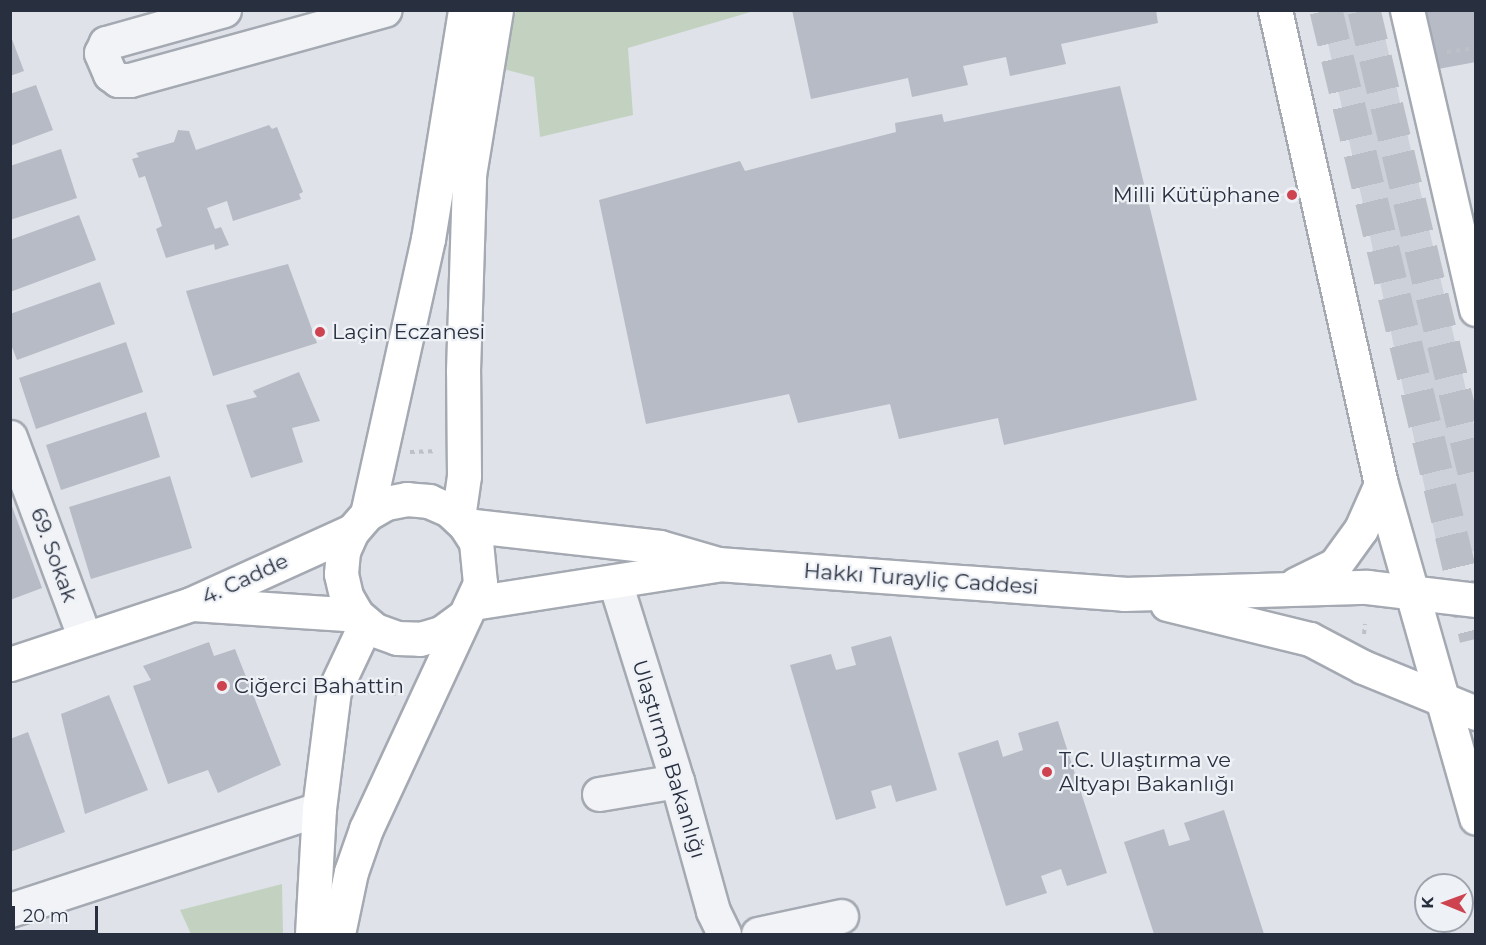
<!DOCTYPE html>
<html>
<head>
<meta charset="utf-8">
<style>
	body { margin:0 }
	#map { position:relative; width:1486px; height:945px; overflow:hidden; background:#dfe2e8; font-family:Montserrat,sans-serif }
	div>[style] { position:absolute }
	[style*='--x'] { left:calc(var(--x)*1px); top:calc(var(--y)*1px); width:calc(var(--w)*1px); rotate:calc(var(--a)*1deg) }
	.built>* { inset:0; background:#cdd1da }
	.green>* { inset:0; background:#c3d2c0 }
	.building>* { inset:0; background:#b6bbc5 }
	.major-tunnel>* { height:33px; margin-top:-16.5px; transform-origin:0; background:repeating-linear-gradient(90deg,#babec6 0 33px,transparent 0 49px) }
	.path>* { height:4px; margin-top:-2px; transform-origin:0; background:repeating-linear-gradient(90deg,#bdc0c6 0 4.5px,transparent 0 9px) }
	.roads { filter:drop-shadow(2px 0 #a4a9b2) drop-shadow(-2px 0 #a4a9b2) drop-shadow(0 2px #a4a9b2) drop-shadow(0 -2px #a4a9b2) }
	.minor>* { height:33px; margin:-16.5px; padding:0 16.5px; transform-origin:16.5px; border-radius:16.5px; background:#f1f3f6 }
	.major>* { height:33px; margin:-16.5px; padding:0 16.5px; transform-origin:16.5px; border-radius:16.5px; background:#fff }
	.dots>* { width:16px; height:16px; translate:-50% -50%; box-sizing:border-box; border:3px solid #eef1f6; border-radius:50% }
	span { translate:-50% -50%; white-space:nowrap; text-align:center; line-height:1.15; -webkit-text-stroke:4.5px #eef1f6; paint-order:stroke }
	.poi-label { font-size:21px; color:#282f3f }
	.right { translate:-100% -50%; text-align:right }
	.left { translate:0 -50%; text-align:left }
	.street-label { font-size:21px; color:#282f3f }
	.frame { position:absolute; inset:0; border:12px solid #282f3f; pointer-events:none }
	.north { position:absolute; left:1414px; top:873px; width:60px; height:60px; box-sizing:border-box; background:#eef1f6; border:2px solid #9fa3ad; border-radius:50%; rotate:271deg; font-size:16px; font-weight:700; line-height:24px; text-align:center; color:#282f3f }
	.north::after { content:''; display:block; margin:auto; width:21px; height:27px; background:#ce4350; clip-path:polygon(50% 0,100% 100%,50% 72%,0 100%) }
	.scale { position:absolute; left:12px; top:906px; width:86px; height:27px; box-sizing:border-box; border:3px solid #282f3f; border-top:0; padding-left:8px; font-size:18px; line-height:21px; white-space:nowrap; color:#282f3f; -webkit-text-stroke:4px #eef1f6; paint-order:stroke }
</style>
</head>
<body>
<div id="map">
	<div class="built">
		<div style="clip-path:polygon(1321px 11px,1379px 11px,1475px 429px,1475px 551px,1440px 558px)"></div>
	</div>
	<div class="green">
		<div style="clip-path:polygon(516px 11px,754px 11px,628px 48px,633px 115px,540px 137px,534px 77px,499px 68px)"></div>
		<div style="clip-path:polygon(282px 884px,283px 934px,191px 934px,180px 910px)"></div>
	</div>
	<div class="building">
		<div style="clip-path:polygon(792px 10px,1156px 10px,1158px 23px,1061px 44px,1066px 64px,1010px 76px,1006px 57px,963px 66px,968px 85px,912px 97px,908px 78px,811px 99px)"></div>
		<div style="clip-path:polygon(1426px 10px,1476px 10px,1476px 62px,1438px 69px)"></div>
		<div style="clip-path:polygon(10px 34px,24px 71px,10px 76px)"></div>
		<div style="clip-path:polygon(36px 85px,53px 130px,10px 146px,10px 94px)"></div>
		<div style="clip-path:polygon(1120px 86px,1197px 400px,1004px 445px,998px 418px,899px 439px,890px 404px,798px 423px,789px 394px,646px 424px,599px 200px,740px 161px,745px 171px,896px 132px,895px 123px,942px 114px,944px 122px)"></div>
		<div style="clip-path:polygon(269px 125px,272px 129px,277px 127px,303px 192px,299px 194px,301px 199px,233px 221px,227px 201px,207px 208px,215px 229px,221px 227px,229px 245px,215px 250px,214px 244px,166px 258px,156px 229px,162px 226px,145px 176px,139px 178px,132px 159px,139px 157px,136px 153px,174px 142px,178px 130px,189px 131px,196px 150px)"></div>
		<div style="clip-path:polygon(61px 149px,77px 198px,10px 220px,10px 166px)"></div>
		<div style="clip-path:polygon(79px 215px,96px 260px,10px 292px,10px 240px)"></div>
		<div style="clip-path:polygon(288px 264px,317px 343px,213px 376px,186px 291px)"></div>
		<div style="clip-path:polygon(100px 282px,115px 324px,17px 360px,10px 342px,10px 314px)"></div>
		<div style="clip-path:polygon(126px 342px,143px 392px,36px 429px,19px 378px)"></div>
		<div style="clip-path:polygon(299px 372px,320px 421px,292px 428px,303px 462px,251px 478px,226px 405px,257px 397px,253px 391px)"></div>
		<div style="clip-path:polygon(146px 412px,160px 457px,61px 490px,46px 445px)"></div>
		<div style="clip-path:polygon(170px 476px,192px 548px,91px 579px,69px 507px)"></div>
		<div style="clip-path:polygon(10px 501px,42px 588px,10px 600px)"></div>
		<div style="clip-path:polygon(891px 636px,937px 790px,896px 802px,891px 785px,871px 791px,876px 808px,836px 820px,790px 665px,831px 654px,836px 670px,856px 665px,851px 647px)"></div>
		<div style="clip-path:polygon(209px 642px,214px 656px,235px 649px,281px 765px,218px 793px,208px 770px,168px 784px,133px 686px,151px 680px,143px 666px)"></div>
		<div style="clip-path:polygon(109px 695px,148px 790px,85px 814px,61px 714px)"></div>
		<div style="clip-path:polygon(1058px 721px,1107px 873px,1067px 886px,1061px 869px,1041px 876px,1047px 893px,1006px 906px,958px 753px,998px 740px,1003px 757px,1023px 750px,1018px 733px)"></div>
		<div style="clip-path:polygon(28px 732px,65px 832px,10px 852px,10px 739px)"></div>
		<div style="clip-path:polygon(1224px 810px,1264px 934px,1154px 934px,1124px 842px,1164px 829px,1169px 846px,1190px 840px,1184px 823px)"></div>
	</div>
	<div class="major-tunnel">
		<div style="--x:1326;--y:10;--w:646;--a:76.57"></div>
		<div style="--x:1364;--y:10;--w:484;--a:76.6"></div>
	</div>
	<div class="path">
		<div style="--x:1447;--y:52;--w:29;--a:-8"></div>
		<div style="--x:410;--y:452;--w:23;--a:-2"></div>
		<div style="--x:1364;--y:634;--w:10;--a:-84"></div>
		<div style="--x:367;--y:692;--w:29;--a:4"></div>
	</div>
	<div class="roads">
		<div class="minor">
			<div style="--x:224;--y:10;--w:123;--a:164.4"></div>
			<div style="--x:106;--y:43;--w:11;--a:117"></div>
			<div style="--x:101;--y:53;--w:23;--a:67"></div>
			<div style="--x:110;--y:74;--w:10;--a:37"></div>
			<div style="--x:118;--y:80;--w:12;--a:0"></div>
			<div style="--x:130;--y:80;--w:264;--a:-15.4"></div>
			<div style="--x:10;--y:437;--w:215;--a:69.6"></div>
			<div style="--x:615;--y:582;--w:208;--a:72.7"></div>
			<div style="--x:677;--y:781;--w:135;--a:74.5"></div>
			<div style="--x:713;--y:911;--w:25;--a:64"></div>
			<div style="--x:599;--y:794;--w:79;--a:-9.5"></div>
			<div style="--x:10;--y:910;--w:325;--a:-18.1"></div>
			<div style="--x:758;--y:934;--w:85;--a:-12.2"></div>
		</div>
		<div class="major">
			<div style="--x:1275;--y:10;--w:486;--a:77.4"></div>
			<div style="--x:1381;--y:484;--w:347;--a:74.1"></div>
			<div style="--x:1407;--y:10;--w:307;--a:77"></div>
			<div style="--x:367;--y:514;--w:282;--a:-77.5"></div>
			<div style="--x:428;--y:239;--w:232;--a:-80.8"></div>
			<div style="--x:458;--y:518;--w:42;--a:-81.9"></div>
			<div style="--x:464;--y:476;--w:105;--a:-90.5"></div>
			<div style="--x:463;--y:371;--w:196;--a:-88.2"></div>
			<div style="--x:469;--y:175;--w:167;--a:-80.7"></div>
			<div style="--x:465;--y:525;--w:196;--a:6.4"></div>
			<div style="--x:660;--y:547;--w:60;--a:16.3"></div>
			<div style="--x:718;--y:564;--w:407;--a:4.2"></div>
			<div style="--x:1124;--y:594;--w:243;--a:-1.7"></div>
			<div style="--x:1367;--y:587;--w:110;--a:6.8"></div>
			<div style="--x:1296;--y:584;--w:43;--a:-26"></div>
			<div style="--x:1335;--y:565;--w:44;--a:-54.2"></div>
			<div style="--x:1361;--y:529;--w:49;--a:-66"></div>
			<div style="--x:473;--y:603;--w:246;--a:-8.9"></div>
			<div style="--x:193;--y:604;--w:164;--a:3.8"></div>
			<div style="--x:1167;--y:604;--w:147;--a:13.8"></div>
			<div style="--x:1310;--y:639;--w:60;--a:27.8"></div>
			<div style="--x:1363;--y:667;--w:122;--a:22.2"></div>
			<div style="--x:10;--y:664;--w:191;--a:-18.3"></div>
			<div style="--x:191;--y:604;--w:177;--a:-24.4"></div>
			<div style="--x:312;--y:934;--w:125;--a:-86.8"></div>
			<div style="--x:319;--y:809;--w:119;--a:-82.8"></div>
			<div style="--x:334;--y:691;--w:75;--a:-64.8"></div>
			<div style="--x:338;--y:934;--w:63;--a:-78.2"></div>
			<div style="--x:351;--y:872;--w:46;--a:-70.8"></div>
			<div style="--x:366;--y:829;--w:271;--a:-65.1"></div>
			<div style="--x:480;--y:583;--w:41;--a:-95.6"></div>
			<div style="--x:476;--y:542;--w:20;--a:-123"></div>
			<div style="--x:465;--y:525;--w:22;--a:-137"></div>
			<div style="--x:449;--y:510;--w:22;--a:-156"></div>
			<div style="--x:429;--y:501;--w:22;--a:-175"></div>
			<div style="--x:407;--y:499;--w:21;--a:169"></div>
			<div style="--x:386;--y:503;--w:22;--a:150"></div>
			<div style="--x:367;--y:514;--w:23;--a:131"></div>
			<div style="--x:352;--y:531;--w:22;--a:114"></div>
			<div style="--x:343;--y:551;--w:23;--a:95"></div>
			<div style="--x:341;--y:574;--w:23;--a:77"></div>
			<div style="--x:346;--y:596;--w:22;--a:60"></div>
			<div style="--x:357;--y:615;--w:23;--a:40"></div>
			<div style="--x:375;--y:630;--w:23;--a:20"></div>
			<div style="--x:397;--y:638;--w:23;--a:2"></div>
			<div style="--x:420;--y:639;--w:22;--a:-16"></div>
			<div style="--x:441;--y:633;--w:24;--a:-36"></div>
		</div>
	</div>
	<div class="dots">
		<div style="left:1292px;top:195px;background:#ce4350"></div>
		<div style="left:320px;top:332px;background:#ce4350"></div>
		<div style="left:222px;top:686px;background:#ce4350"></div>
		<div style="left:1047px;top:772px;background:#ce4350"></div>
	</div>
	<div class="poi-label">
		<span class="right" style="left:1280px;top:195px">Milli Kütüphane</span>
		<span class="left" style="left:332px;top:332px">Laçin Eczanesi</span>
		<span class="left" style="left:234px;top:686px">Ciğerci Bahattin</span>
		<span class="left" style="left:1059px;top:772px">T.C. Ulaştırma ve<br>Altyapı Bakanlığı</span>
	</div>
	<div class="street-label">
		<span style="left:54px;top:555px;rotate:70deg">69. Sokak</span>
		<span style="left:245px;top:579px;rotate:-25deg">4. Cadde</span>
		<span style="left:921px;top:579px;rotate:4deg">Hakkı Turayliç Caddesi</span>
		<span style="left:669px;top:759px;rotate:73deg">Ulaştırma Bakanlığı</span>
	</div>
	<div class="frame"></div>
	<div class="north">K</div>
	<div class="scale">20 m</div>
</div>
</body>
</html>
